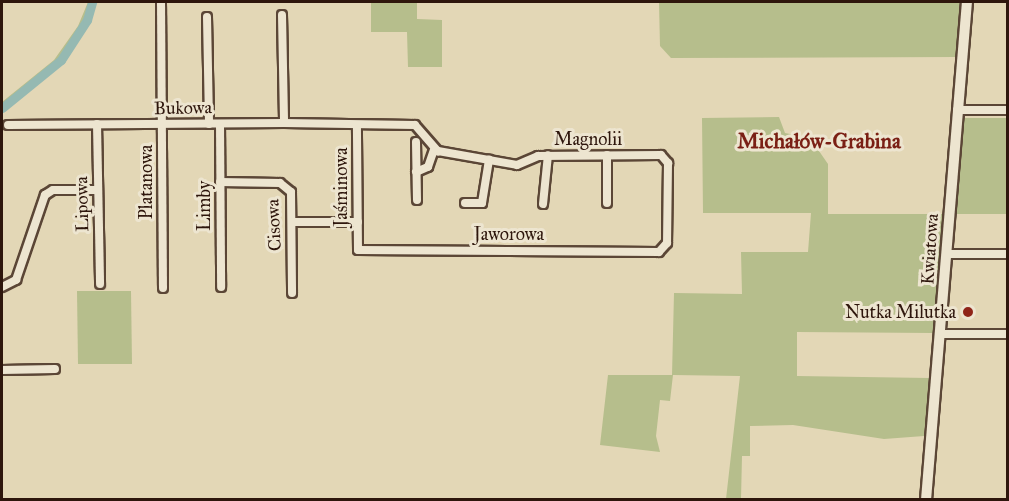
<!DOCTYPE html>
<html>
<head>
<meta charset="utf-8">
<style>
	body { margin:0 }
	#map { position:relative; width:1009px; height:501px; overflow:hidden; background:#e3d7b6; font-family:"IM FELL Great Primer",serif }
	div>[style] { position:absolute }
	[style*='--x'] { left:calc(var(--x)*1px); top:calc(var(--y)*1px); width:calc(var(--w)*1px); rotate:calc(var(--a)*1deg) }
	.green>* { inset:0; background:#b6be8c }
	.canal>* { height:9px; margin:-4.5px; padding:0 4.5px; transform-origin:4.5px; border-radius:4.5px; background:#95b9b2 }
	.roads { filter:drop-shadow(2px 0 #5b4636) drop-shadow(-2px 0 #5b4636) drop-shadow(0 2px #5b4636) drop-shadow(0 -2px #5b4636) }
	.minor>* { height:8px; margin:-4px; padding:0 4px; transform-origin:4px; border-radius:4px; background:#ede5d0 }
	.tertiary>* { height:10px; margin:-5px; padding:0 5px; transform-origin:5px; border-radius:5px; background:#ede5d0 }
	.dots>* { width:16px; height:16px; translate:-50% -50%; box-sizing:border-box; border:3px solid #ede5d0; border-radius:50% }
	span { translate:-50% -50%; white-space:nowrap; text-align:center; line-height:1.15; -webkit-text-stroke:6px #ede5d0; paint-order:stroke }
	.street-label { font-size:18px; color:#2e160c }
	.poi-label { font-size:18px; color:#2e160c }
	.right { translate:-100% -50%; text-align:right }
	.quarter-label { font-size:21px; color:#7a1f14; font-weight:700 }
	.frame { position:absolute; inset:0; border:3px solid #2e160c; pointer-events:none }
</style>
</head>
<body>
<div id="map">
	<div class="green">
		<div style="clip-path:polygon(88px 2px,96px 2px,91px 21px,67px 58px,2px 112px,2px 102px,54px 60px,78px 26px)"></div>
		<div style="clip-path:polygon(371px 2px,417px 2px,417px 19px,442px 20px,442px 67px,408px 67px,407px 32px,371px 32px)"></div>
		<div style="clip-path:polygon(659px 2px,961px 2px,957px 57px,671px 58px,660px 46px)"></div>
		<div style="clip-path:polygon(779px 117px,785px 133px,810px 138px,828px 164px,828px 214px,944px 214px,933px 333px,797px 332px,797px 376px,929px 378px,924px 436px,884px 439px,793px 425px,750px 426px,750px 456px,742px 456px,741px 499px,726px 499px,740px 376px,673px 375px,670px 401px,660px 400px,656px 436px,660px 452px,600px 445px,608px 375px,672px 375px,674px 293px,742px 294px,741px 252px,808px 252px,811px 213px,703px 213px,702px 118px)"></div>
		<div style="clip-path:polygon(962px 118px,1007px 118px,1007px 214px,954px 214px)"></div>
		<div style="clip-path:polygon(77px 291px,131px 291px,132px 364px,78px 364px)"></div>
	</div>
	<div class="canal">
		<div style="--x:2;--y:108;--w:76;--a:-39.1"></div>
		<div style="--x:61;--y:60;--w:48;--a:-57"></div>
		<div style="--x:87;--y:20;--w:19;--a:-74"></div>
	</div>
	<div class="roads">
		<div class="minor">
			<div style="--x:161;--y:2;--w:286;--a:89.6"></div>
			<div style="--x:282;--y:15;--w:108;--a:88.9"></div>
			<div style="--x:207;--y:17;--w:107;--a:88.9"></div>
			<div style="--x:957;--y:110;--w:51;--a:0"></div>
			<div style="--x:97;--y:124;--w:160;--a:88.9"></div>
			<div style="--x:220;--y:124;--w:163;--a:89.6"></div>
			<div style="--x:8;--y:125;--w:276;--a:-0.4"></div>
			<div style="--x:284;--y:123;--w:131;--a:0.9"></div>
			<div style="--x:415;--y:125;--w:35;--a:49"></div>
			<div style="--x:438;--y:151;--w:80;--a:10"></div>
			<div style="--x:517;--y:165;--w:23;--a:-23"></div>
			<div style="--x:538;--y:156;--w:123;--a:-0.5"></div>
			<div style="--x:661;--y:155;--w:11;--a:49"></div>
			<div style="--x:668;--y:163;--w:80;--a:90.7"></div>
			<div style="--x:667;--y:243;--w:12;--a:132"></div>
			<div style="--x:659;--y:252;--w:301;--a:-179.6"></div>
			<div style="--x:358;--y:250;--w:125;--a:-90.5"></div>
			<div style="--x:416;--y:142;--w:58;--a:89"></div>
			<div style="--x:416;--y:172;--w:13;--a:-23"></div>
			<div style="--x:428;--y:167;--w:18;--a:-71"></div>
			<div style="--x:220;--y:182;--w:60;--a:1"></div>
			<div style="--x:280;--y:183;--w:14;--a:39"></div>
			<div style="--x:291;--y:192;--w:101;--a:89.4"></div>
			<div style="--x:465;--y:203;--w:17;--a:0"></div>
			<div style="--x:482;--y:203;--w:44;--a:-80.8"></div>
			<div style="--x:607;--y:203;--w:48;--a:-90"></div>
			<div style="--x:543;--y:204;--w:49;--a:-84.2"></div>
			<div style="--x:292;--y:222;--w:66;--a:0"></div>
			<div style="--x:946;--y:254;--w:62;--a:0"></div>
			<div style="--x:2;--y:287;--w:16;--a:-27"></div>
			<div style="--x:16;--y:280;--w:90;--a:-71.2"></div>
			<div style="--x:45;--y:195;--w:9;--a:-32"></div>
			<div style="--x:53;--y:190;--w:45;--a:0"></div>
			<div style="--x:940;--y:334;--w:68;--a:0"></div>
			<div style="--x:2;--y:370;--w:53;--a:-1.1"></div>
		</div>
		<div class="tertiary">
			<div style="--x:926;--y:500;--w:500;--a:-85.3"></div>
		</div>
	</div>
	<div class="dots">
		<div style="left:968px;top:312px;background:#8f2418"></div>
	</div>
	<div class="street-label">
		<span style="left:183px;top:108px;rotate:-1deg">Bukowa</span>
		<span style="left:588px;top:139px">Magnolii</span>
		<span style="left:146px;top:182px;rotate:-90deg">Platanowa</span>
		<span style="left:341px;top:187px;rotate:-90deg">Jaśminowa</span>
		<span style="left:82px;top:204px;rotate:-91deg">Lipowa</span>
		<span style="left:204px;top:206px;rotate:-90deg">Limby</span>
		<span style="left:274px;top:225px;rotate:-93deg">Cisowa</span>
		<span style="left:509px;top:234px">Jaworowa</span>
		<span style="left:930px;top:249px;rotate:-86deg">Kwiatowa</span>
	</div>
	<div class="poi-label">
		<span class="right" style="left:956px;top:312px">Nutka Milutka</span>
	</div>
	<div class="quarter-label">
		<span style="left:819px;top:141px">Michałów-Grabina</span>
	</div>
	<div class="frame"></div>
</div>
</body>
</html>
